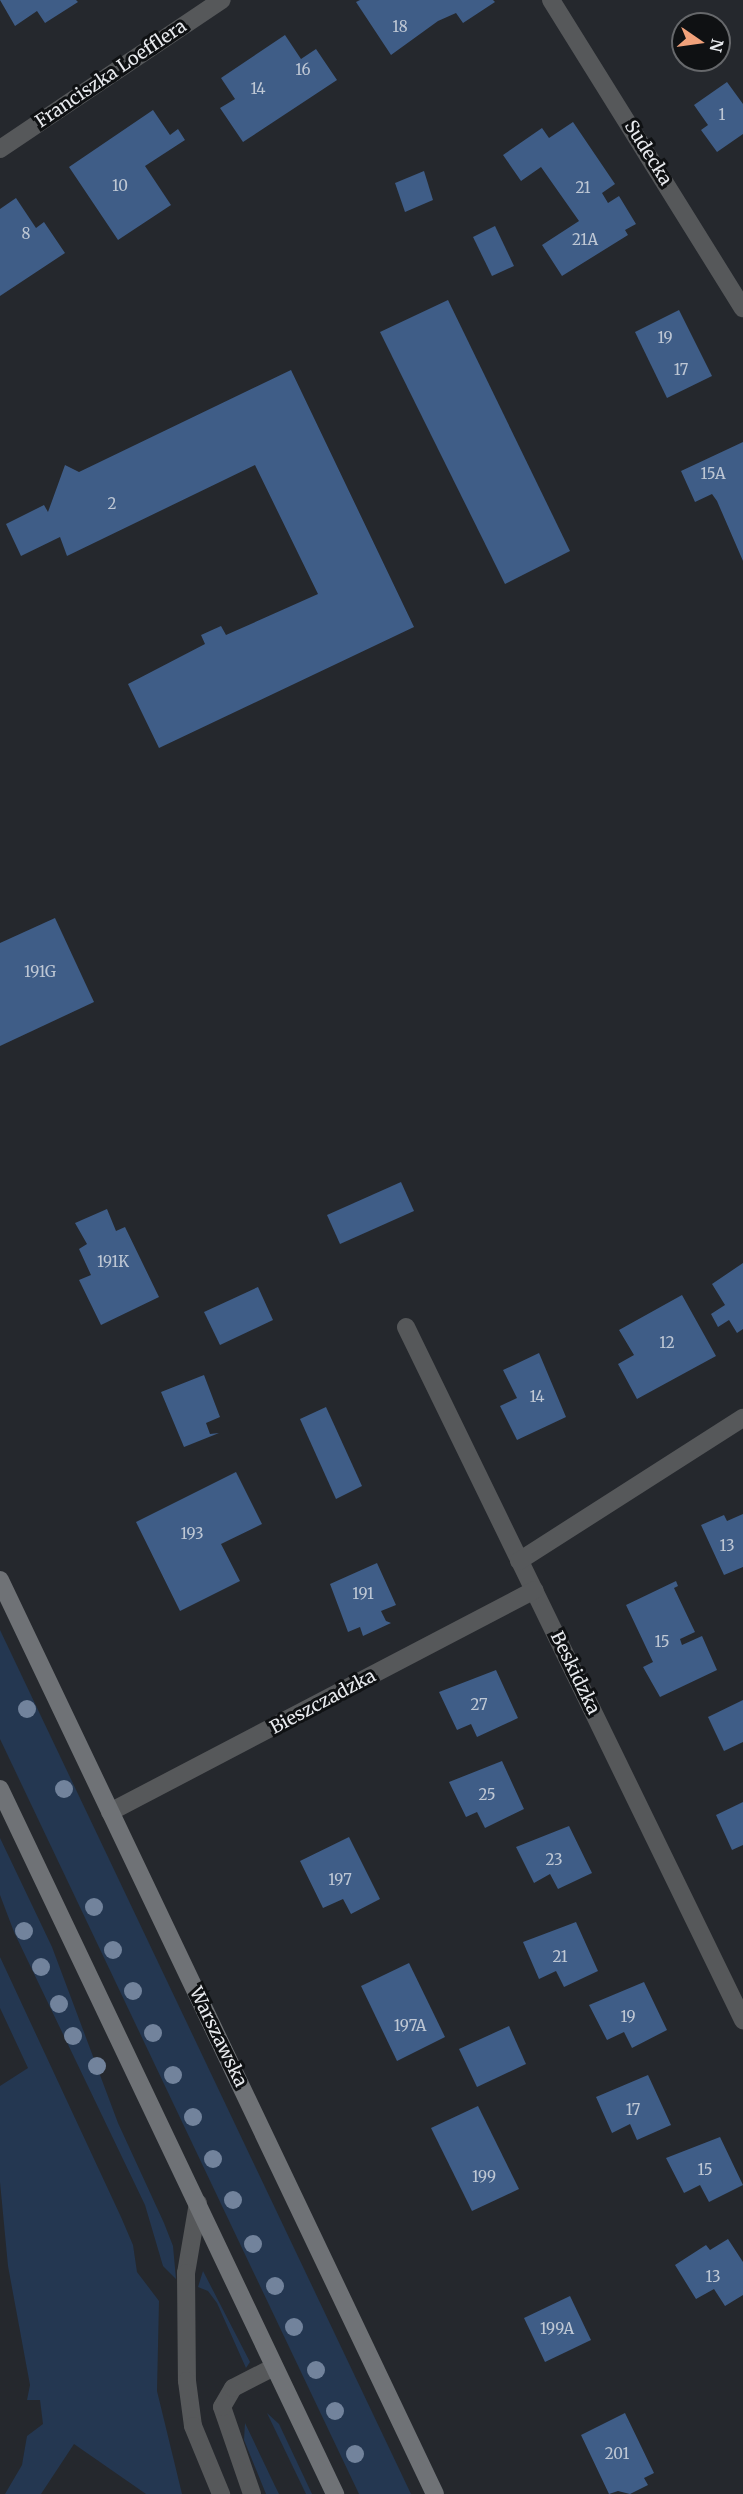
<!DOCTYPE html>
<html>
<head>
<meta charset="utf-8">
<style>
	body { margin:0 }
	#map { position:relative; width:743px; height:2494px; overflow:hidden; background:#25282d; font-family:Merriweather,serif }
	div>[style] { position:absolute }
	[style*='--x'] { left:calc(var(--x)*1px); top:calc(var(--y)*1px); width:calc(var(--w)*1px); rotate:calc(var(--a)*1deg) }
	.green>* { inset:0; background:#243751 }
	.building>* { inset:0; background:#3f5d87 }
	.service>* { height:18px; margin:-9px; padding:0 9px; transform-origin:9px; border-radius:9px; background:#56585a }
	.minor>* { height:18px; margin:-9px; padding:0 9px; transform-origin:9px; border-radius:9px; background:#56585a }
	.secondary>* { height:18px; margin:-9px; padding:0 9px; transform-origin:9px; border-radius:9px; background:#6f7276 }
	.trees>* { width:18px; height:18px; margin:-9px; border-radius:50%; background:#72839c }
	span { translate:-50% -50%; white-space:nowrap; text-align:center; line-height:1.15; -webkit-text-stroke:6px #0f1113; paint-order:stroke }
	.number-label { font-size:15px; color:#bec7d4 }
	.number-label span { -webkit-text-stroke-width:0 }
	.street-label { font-size:18px; color:#e8eaee }
	.north { position:absolute; left:671px; top:12px; width:60px; height:60px; box-sizing:border-box; background:#0f1113; border:2px solid #66686b; border-radius:50%; rotate:103deg; font-size:16px; font-weight:700; line-height:24px; text-align:center; color:#e8eaee }
	.north::after { content:''; display:block; margin:auto; width:21px; height:27px; background:#f1a27b; clip-path:polygon(50% 0,100% 100%,50% 72%,0 100%) }
</style>
</head>
<body>
<div id="map">
	<div class="green">
		<div style="clip-path:polygon(0 1630px,411px 2494px,359px 2494px,0 1739px)"></div>
		<div style="clip-path:polygon(0 1838px,52px 1947px,118px 2123px,164px 2223px,173px 2246px,176px 2279px,163px 2266px,145px 2205px,14px 1932px,0 1895px)"></div>
		<div style="clip-path:polygon(0 1957px,121px 2217px,133px 2245px,137px 2272px,159px 2301px,157px 2391px,182px 2494px,146px 2494px,74px 2444px,41px 2494px,5px 2494px,22px 2465px,27px 2436px,43px 2424px,40px 2400px,27px 2400px,30px 2385px,8px 2266px,0 2182px,0 2086px,28px 2068px,0 2008px)"></div>
		<div style="clip-path:polygon(203px 2271px,250px 2362px,246px 2368px,217px 2303px,208px 2291px,198px 2287px)"></div>
		<div style="clip-path:polygon(267px 2413px,279px 2424px,312px 2494px,306px 2494px)"></div>
		<div style="clip-path:polygon(245px 2423px,275px 2486px,279px 2494px,266px 2494px,244px 2440px)"></div>
	</div>
	<div class="building">
		<div style="clip-path:polygon(0 0,76px 0,78px 2px,45px 23px,37px 11px,15px 26px)"></div>
		<div style="clip-path:polygon(360px 0,493px 0,495px 2px,463px 23px,456px 13px,438px 21px,391px 55px,356px 2px)"></div>
		<div style="clip-path:polygon(285px 35px,301px 59px,316px 49px,337px 80px,243px 142px,220px 108px,235px 99px,221px 78px)"></div>
		<div style="clip-path:polygon(727px 82px,743px 104px,743px 134px,717px 152px,701px 130px,708px 125px,694px 105px)"></div>
		<div style="clip-path:polygon(153px 110px,170px 135px,178px 129px,185px 140px,145px 166px,171px 205px,118px 240px,69px 167px)"></div>
		<div style="clip-path:polygon(573px 122px,615px 184px,602px 193px,608px 203px,619px 196px,636px 224px,625px 230px,628px 235px,562px 276px,542px 245px,579px 221px,541px 167px,521px 181px,503px 155px,542px 128px,549px 138px)"></div>
		<div style="clip-path:polygon(424px 171px,433px 200px,405px 212px,395px 183px)"></div>
		<div style="clip-path:polygon(16px 198px,36px 228px,44px 222px,65px 253px,0 296px,0 209px)"></div>
		<div style="clip-path:polygon(495px 226px,514px 266px,492px 276px,473px 237px)"></div>
		<div style="clip-path:polygon(448px 300px,570px 551px,505px 584px,380px 332px)"></div>
		<div style="clip-path:polygon(679px 310px,712px 376px,667px 398px,635px 332px)"></div>
		<div style="clip-path:polygon(291px 370px,414px 627px,159px 748px,128px 684px,205px 644px,201px 635px,221px 626px,226px 635px,318px 594px,255px 465px,67px 556px,60px 537px,21px 556px,6px 524px,44px 505px,48px 512px,65px 465px,79px 472px)"></div>
		<div style="clip-path:polygon(743px 442px,743px 561px,717px 501px,712px 494px,695px 502px,681px 471px)"></div>
		<div style="clip-path:polygon(55px 918px,94px 1002px,0 1046px,0 943px)"></div>
		<div style="clip-path:polygon(401px 1182px,414px 1211px,340px 1244px,327px 1215px)"></div>
		<div style="clip-path:polygon(107px 1209px,116px 1231px,125px 1227px,159px 1297px,101px 1325px,79px 1280px,91px 1275px,79px 1249px,87px 1244px,75px 1223px)"></div>
		<div style="clip-path:polygon(743px 1263px,743px 1329px,737px 1333px,729px 1320px,718px 1327px,711px 1314px,725px 1305px,712px 1284px)"></div>
		<div style="clip-path:polygon(258px 1287px,273px 1320px,220px 1345px,204px 1312px)"></div>
		<div style="clip-path:polygon(682px 1295px,716px 1356px,637px 1399px,618px 1364px,634px 1355px,619px 1330px)"></div>
		<div style="clip-path:polygon(539px 1353px,566px 1417px,517px 1440px,500px 1406px,517px 1398px,503px 1370px)"></div>
		<div style="clip-path:polygon(204px 1375px,220px 1417px,206px 1423px,210px 1434px,219px 1433px,184px 1447px,161px 1392px)"></div>
		<div style="clip-path:polygon(326px 1407px,362px 1486px,336px 1499px,300px 1419px)"></div>
		<div style="clip-path:polygon(236px 1472px,262px 1524px,221px 1544px,240px 1581px,180px 1611px,136px 1522px)"></div>
		<div style="clip-path:polygon(743px 1514px,743px 1567px,724px 1575px,701px 1525px,724px 1515px,727px 1521px)"></div>
		<div style="clip-path:polygon(377px 1563px,396px 1605px,381px 1611px,386px 1621px,391px 1623px,363px 1636px,360px 1627px,348px 1632px,330px 1584px)"></div>
		<div style="clip-path:polygon(676px 1581px,678px 1586px,674px 1588px,695px 1632px,680px 1639px,682px 1645px,702px 1636px,717px 1670px,660px 1697px,643px 1667px,653px 1662px,626px 1605px)"></div>
		<div style="clip-path:polygon(496px 1670px,518px 1718px,477px 1737px,471px 1724px,457px 1730px,439px 1692px)"></div>
		<div style="clip-path:polygon(743px 1700px,743px 1742px,724px 1751px,708px 1717px)"></div>
		<div style="clip-path:polygon(502px 1761px,524px 1809px,485px 1828px,477px 1812px,466px 1817px,449px 1782px)"></div>
		<div style="clip-path:polygon(743px 1802px,743px 1845px,732px 1850px,716px 1815px)"></div>
		<div style="clip-path:polygon(569px 1826px,592px 1873px,558px 1889px,550px 1874px,534px 1883px,516px 1847px)"></div>
		<div style="clip-path:polygon(349px 1837px,380px 1899px,351px 1914px,343px 1899px,323px 1908px,300px 1861px)"></div>
		<div style="clip-path:polygon(576px 1922px,598px 1971px,564px 1987px,556px 1971px,539px 1979px,523px 1942px)"></div>
		<div style="clip-path:polygon(409px 1963px,445px 2037px,397px 2061px,361px 1986px)"></div>
		<div style="clip-path:polygon(644px 1982px,667px 2030px,632px 2048px,624px 2032px,607px 2040px,589px 2005px)"></div>
		<div style="clip-path:polygon(509px 2026px,526px 2064px,477px 2087px,459px 2049px)"></div>
		<div style="clip-path:polygon(648px 2075px,671px 2125px,637px 2140px,630px 2124px,612px 2133px,596px 2097px)"></div>
		<div style="clip-path:polygon(478px 2106px,519px 2189px,472px 2211px,431px 2128px)"></div>
		<div style="clip-path:polygon(720px 2137px,743px 2185px,709px 2202px,700px 2185px,684px 2193px,666px 2158px)"></div>
		<div style="clip-path:polygon(728px 2239px,743px 2262px,743px 2295px,725px 2306px,714px 2289px,696px 2299px,675px 2265px,706px 2245px,710px 2250px)"></div>
		<div style="clip-path:polygon(570px 2296px,591px 2340px,545px 2362px,524px 2318px)"></div>
		<div style="clip-path:polygon(625px 2413px,654px 2473px,644px 2478px,648px 2485px,630px 2494px,618px 2491px,609px 2494px,581px 2435px)"></div>
	</div>
	<div class="service">
		<div style="--x:198;--y:2203;--w:71;--a:99.7"></div>
		<div style="--x:186;--y:2273;--w:108;--a:89.5"></div>
		<div style="--x:187;--y:2381;--w:45;--a:82.4"></div>
		<div style="--x:193;--y:2426;--w:74;--a:67.6"></div>
		<div style="--x:252;--y:2494;--w:92;--a:-109"></div>
		<div style="--x:222;--y:2407;--w:22;--a:-60"></div>
		<div style="--x:233;--y:2388;--w:46;--a:-27.1"></div>
	</div>
	<div class="minor">
		<div style="--x:551;--y:0;--w:363;--a:58.1"></div>
		<div style="--x:0;--y:149;--w:267;--a:-33.9"></div>
		<div style="--x:406;--y:1327;--w:771;--a:64.07"></div>
		<div style="--x:519;--y:1561;--w:266;--a:-32.6"></div>
		<div style="--x:110;--y:1812;--w:479;--a:-27.6"></div>
	</div>
	<div class="secondary">
		<div style="--x:0;--y:1580;--w:1012;--a:64.55"></div>
		<div style="--x:0;--y:1789;--w:781;--a:64.58"></div>
	</div>
	<div class="trees">
		<div style="left:27px;top:1709px"></div>
		<div style="left:64px;top:1789px"></div>
		<div style="left:94px;top:1907px"></div>
		<div style="left:24px;top:1931px"></div>
		<div style="left:113px;top:1950px"></div>
		<div style="left:41px;top:1967px"></div>
		<div style="left:133px;top:1991px"></div>
		<div style="left:59px;top:2004px"></div>
		<div style="left:153px;top:2033px"></div>
		<div style="left:73px;top:2036px"></div>
		<div style="left:97px;top:2066px"></div>
		<div style="left:173px;top:2075px"></div>
		<div style="left:193px;top:2117px"></div>
		<div style="left:213px;top:2159px"></div>
		<div style="left:233px;top:2200px"></div>
		<div style="left:253px;top:2244px"></div>
		<div style="left:275px;top:2286px"></div>
		<div style="left:294px;top:2327px"></div>
		<div style="left:316px;top:2370px"></div>
		<div style="left:335px;top:2411px"></div>
		<div style="left:355px;top:2454px"></div>
	</div>
	<div class="number-label">
		<span style="left:400px;top:27px">18</span>
		<span style="left:303px;top:70px">16</span>
		<span style="left:258px;top:89px">14</span>
		<span style="left:722px;top:115px">1</span>
		<span style="left:120px;top:186px">10</span>
		<span style="left:583px;top:188px">21</span>
		<span style="left:26px;top:234px">8</span>
		<span style="left:585px;top:240px">21A</span>
		<span style="left:665px;top:338px">19</span>
		<span style="left:681px;top:370px">17</span>
		<span style="left:713px;top:474px">15A</span>
		<span style="left:112px;top:504px">2</span>
		<span style="left:40px;top:972px">191G</span>
		<span style="left:113px;top:1262px">191K</span>
		<span style="left:667px;top:1343px">12</span>
		<span style="left:537px;top:1397px">14</span>
		<span style="left:192px;top:1534px">193</span>
		<span style="left:727px;top:1546px">13</span>
		<span style="left:363px;top:1594px">191</span>
		<span style="left:662px;top:1642px">15</span>
		<span style="left:479px;top:1705px">27</span>
		<span style="left:487px;top:1795px">25</span>
		<span style="left:554px;top:1860px">23</span>
		<span style="left:340px;top:1880px">197</span>
		<span style="left:560px;top:1957px">21</span>
		<span style="left:628px;top:2017px">19</span>
		<span style="left:410px;top:2026px">197A</span>
		<span style="left:633px;top:2110px">17</span>
		<span style="left:705px;top:2170px">15</span>
		<span style="left:484px;top:2177px">199</span>
		<span style="left:713px;top:2277px">13</span>
		<span style="left:557px;top:2329px">199A</span>
		<span style="left:617px;top:2454px">201</span>
	</div>
	<div class="street-label">
		<span style="left:111px;top:74px;rotate:-34deg">Franciszka Loefflera</span>
		<span style="left:648px;top:153px;rotate:58deg">Sudecka</span>
		<span style="left:575px;top:1673px;rotate:64deg">Beskidzka</span>
		<span style="left:323px;top:1702px;rotate:-28deg">Bieszczadzka</span>
		<span style="left:218px;top:2037px;rotate:64deg">Warszawska</span>
	</div>
	<div class="north">N</div>
</div>
</body>
</html>
